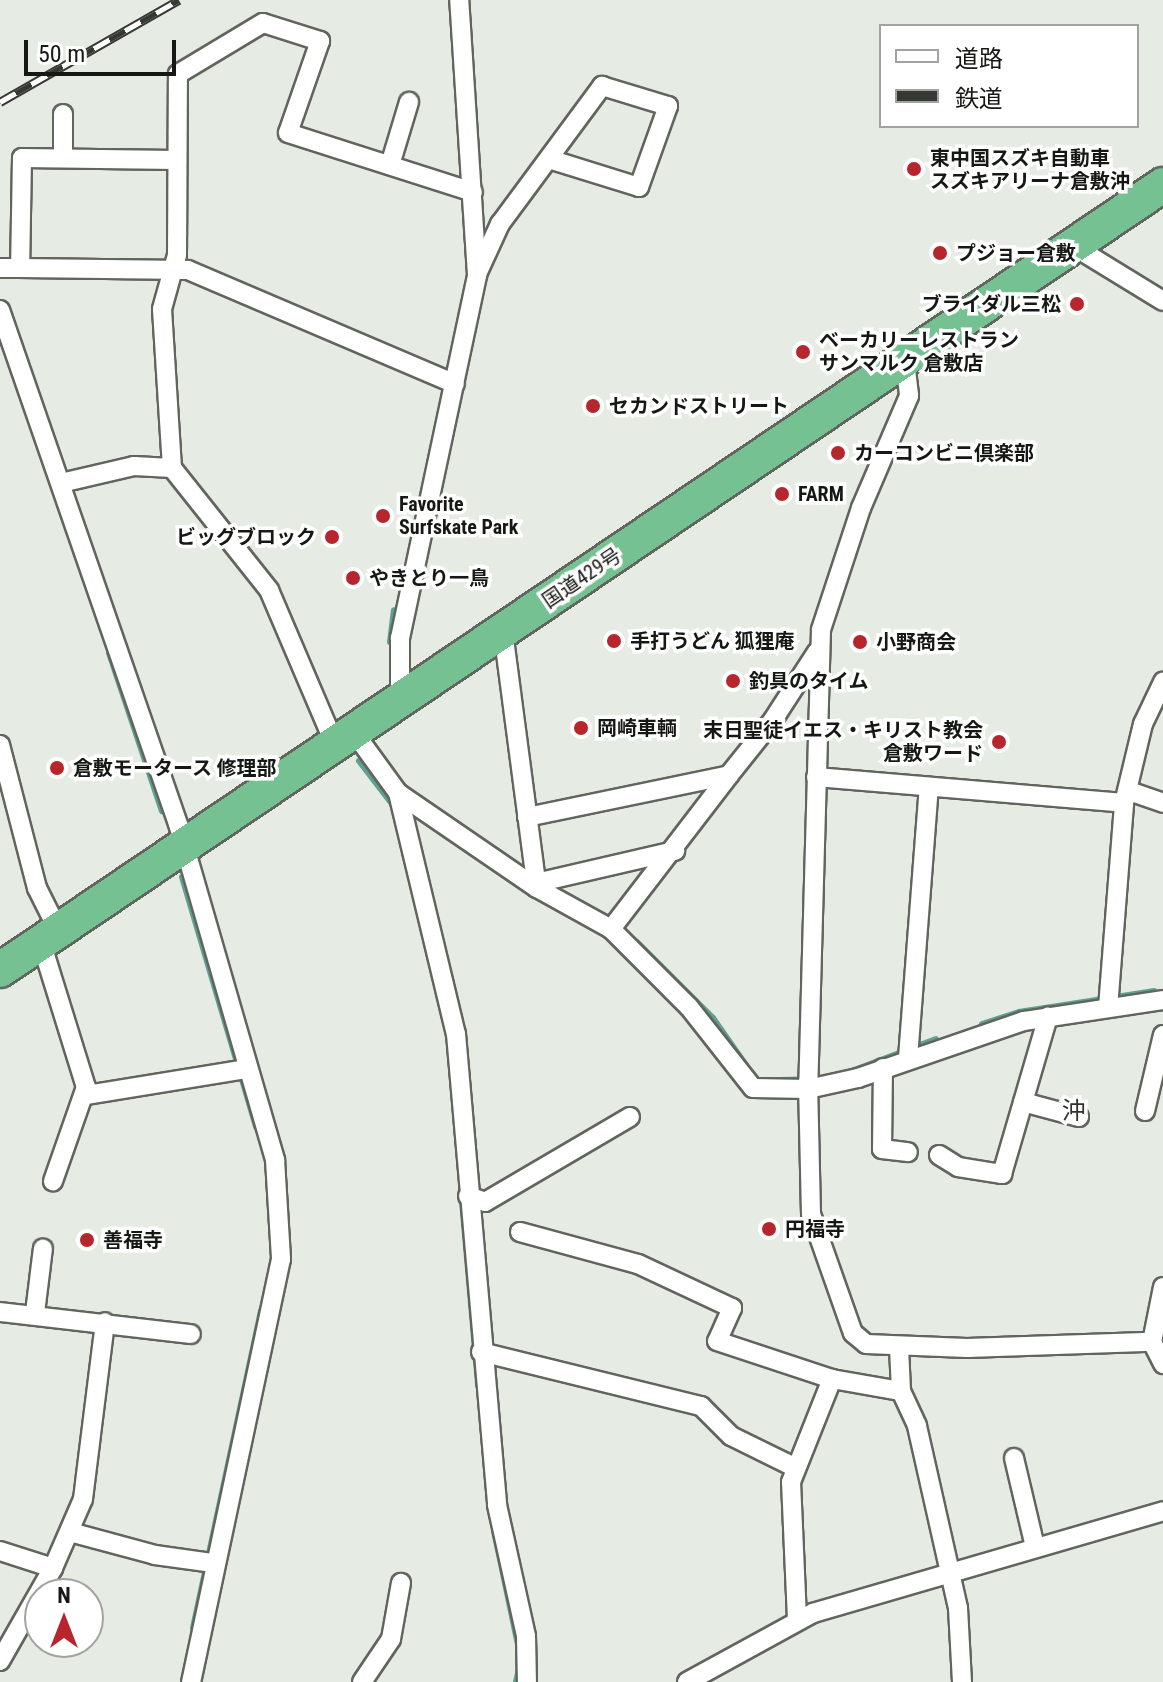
<!DOCTYPE html>
<html>
<head>
<meta charset="utf-8">
<style>
	body { margin:0 }
	#map { position:relative; width:1163px; height:1682px; overflow:hidden; background:#e6ece3; font-family:"Roboto Condensed","Noto Sans JP",sans-serif }
	div>[style] { position:absolute }
	[style*='--x'] { left:calc(var(--x)*1px); top:calc(var(--y)*1px); width:calc(var(--w)*1px); rotate:calc(var(--a)*1deg) }
	.stream>* { height:6px; margin:-3px; padding:0 3px; transform-origin:3px; border-radius:3px; background:#5ea091 }
	.roads { filter:drop-shadow(2px 0 #61655e) drop-shadow(-2px 0 #61655e) drop-shadow(0 2px #61655e) drop-shadow(0 -2px #61655e) }
	.street>* { height:18px; margin:-9px; padding:0 9px; transform-origin:9px; border-radius:9px; background:#fff }
	.highway>* { height:34px; margin:-17px; padding:0 17px; transform-origin:17px; border-radius:17px; background:#76c192 }
	.rail>* { height:9px; margin-top:-4.5px; transform-origin:0; background:repeating-linear-gradient(90deg,#fff 0 18px,#363834 0 36px); box-sizing:border-box; border-block:2px solid #363834 }
	.dots>* { width:22px; height:22px; translate:-50% -50%; box-sizing:border-box; border:4px solid #fff; border-radius:50% }
	span { translate:-50% -50%; white-space:nowrap; text-align:center; line-height:1.15; -webkit-text-stroke:7px #fff; paint-order:stroke }
	.poi-label { font-size:20px; color:#161815; font-weight:700 }
	.left { translate:0 -50%; text-align:left }
	.right { translate:-100% -50%; text-align:right }
	.street-label { font-size:20px; color:#161815 }
	.quarter-label { font-size:24px; color:#2e322c }
	.legend { position:absolute; left:879px; top:24px; width:260px; height:104px; box-sizing:border-box; background:#fff; border:2px solid #a2a3a1; margin:0; padding:10px 14px; list-style:none; font-size:24px; color:#161815 }
	.legend li { display:flex; align-items:center; gap:16px; height:40px }
	.legend b { width:40px; border:2px solid #a2a3a1 }
	.north { position:absolute; left:24px; top:1578px; width:80px; height:80px; box-sizing:border-box; background:#fff; border:2px solid #a2a3a1; border-radius:50%; rotate:0deg; font-size:22px; font-weight:700; line-height:32px; text-align:center; color:#161815 }
	.north::after { content:''; display:block; margin:auto; width:28px; height:36px; background:#b6262c; clip-path:polygon(50% 0,100% 100%,50% 72%,0 100%) }
	.scale { position:absolute; left:24px; top:40px; width:152px; height:36px; box-sizing:border-box; border:4px solid #161815; border-top:0; padding-left:10px; font-size:24px; line-height:28px; white-space:nowrap; color:#161815; -webkit-text-stroke:6px #fff; paint-order:stroke }
</style>
</head>
<body>
<div id="map">
	<div class="stream">
		<div style="--x:390;--y:642;--w:32;--a:-83"></div>
		<div style="--x:109;--y:653;--w:167;--a:71.5"></div>
		<div style="--x:359;--y:761;--w:61;--a:52.4"></div>
		<div style="--x:182;--y:877;--w:261;--a:73.5"></div>
		<div style="--x:637;--y:942;--w:107;--a:45"></div>
		<div style="--x:713;--y:1018;--w:57;--a:54.9"></div>
		<div style="--x:982;--y:1024;--w:39;--a:-18"></div>
		<div style="--x:1019;--y:1012;--w:137;--a:-8.8"></div>
		<div style="--x:849;--y:1072;--w:93;--a:-20.8"></div>
		<div style="--x:782;--y:1080;--w:25;--a:-2"></div>
		<div style="--x:462;--y:1201;--w:185;--a:85"></div>
		<div style="--x:494;--y:1531;--w:116;--a:78.1"></div>
		<div style="--x:193;--y:1628;--w:325;--a:-77.9"></div>
		<div style="--x:516;--y:1682;--w:13;--a:-77"></div>
	</div>
	<div class="roads">
		<div class="street">
			<div style="--x:63;--y:114;--w:44;--a:90"></div>
			<div style="--x:177;--y:160;--w:155;--a:-179.3"></div>
			<div style="--x:22;--y:158;--w:110;--a:91"></div>
			<div style="--x:20;--y:268;--w:168;--a:0.7"></div>
			<div style="--x:188;--y:270;--w:290;--a:23.1"></div>
			<div style="--x:390;--y:165;--w:66;--a:-73.2"></div>
			<div style="--x:1070;--y:244;--w:109;--a:31.5"></div>
			<div style="--x:0;--y:268;--w:20;--a:0"></div>
			<div style="--x:478;--y:272;--w:53;--a:-65.4"></div>
			<div style="--x:500;--y:224;--w:172;--a:-53.5"></div>
			<div style="--x:602;--y:86;--w:69;--a:16.9"></div>
			<div style="--x:668;--y:106;--w:86;--a:109.7"></div>
			<div style="--x:639;--y:187;--w:94;--a:-162.7"></div>
			<div style="--x:0;--y:310;--w:547;--a:70.9"></div>
			<div style="--x:179;--y:827;--w:347;--a:73.9"></div>
			<div style="--x:275;--y:1160;--w:99;--a:86.5"></div>
			<div style="--x:281;--y:1259;--w:432;--a:102"></div>
			<div style="--x:905;--y:362;--w:34;--a:83"></div>
			<div style="--x:909;--y:396;--w:122;--a:113.2"></div>
			<div style="--x:861;--y:508;--w:128;--a:108.2"></div>
			<div style="--x:821;--y:630;--w:452;--a:91.6"></div>
			<div style="--x:808;--y:1082;--w:132;--a:88.7"></div>
			<div style="--x:811;--y:1214;--w:126;--a:70.6"></div>
			<div style="--x:853;--y:1333;--w:17;--a:40"></div>
			<div style="--x:866;--y:1344;--w:101;--a:2.3"></div>
			<div style="--x:967;--y:1348;--w:185;--a:-1.9"></div>
			<div style="--x:172;--y:468;--w:159;--a:-93.6"></div>
			<div style="--x:162;--y:309;--w:56;--a:-74.5"></div>
			<div style="--x:177;--y:255;--w:181;--a:-89.7"></div>
			<div style="--x:178;--y:74;--w:99;--a:-31"></div>
			<div style="--x:263;--y:23;--w:60;--a:17.5"></div>
			<div style="--x:320;--y:41;--w:97;--a:109.2"></div>
			<div style="--x:288;--y:133;--w:194;--a:17.7"></div>
			<div style="--x:61;--y:483;--w:75;--a:-13.1"></div>
			<div style="--x:134;--y:466;--w:38;--a:3"></div>
			<div style="--x:172;--y:468;--w:156;--a:51.5"></div>
			<div style="--x:269;--y:590;--w:168;--a:66.9"></div>
			<div style="--x:503;--y:631;--w:259;--a:82.5"></div>
			<div style="--x:400;--y:701;--w:63;--a:-90"></div>
			<div style="--x:400;--y:638;--w:371;--a:-78"></div>
			<div style="--x:477;--y:275;--w:276;--a:-93.7"></div>
			<div style="--x:353;--y:731;--w:77;--a:54"></div>
			<div style="--x:398;--y:793;--w:168;--a:34.4"></div>
			<div style="--x:537;--y:888;--w:85;--a:29"></div>
			<div style="--x:611;--y:929;--w:110;--a:45"></div>
			<div style="--x:689;--y:1007;--w:103;--a:51.7"></div>
			<div style="--x:753;--y:1088;--w:55;--a:1"></div>
			<div style="--x:808;--y:1089;--w:51;--a:-12.4"></div>
			<div style="--x:858;--y:1078;--w:176;--a:-19"></div>
			<div style="--x:1024;--y:1021;--w:141;--a:-8.6"></div>
			<div style="--x:0;--y:745;--w:148;--a:75.5"></div>
			<div style="--x:37;--y:888;--w:47;--a:63.4"></div>
			<div style="--x:816;--y:777;--w:309;--a:4.8"></div>
			<div style="--x:1129;--y:791;--w:36;--a:19"></div>
			<div style="--x:398;--y:793;--w:248;--a:76.5"></div>
			<div style="--x:456;--y:1034;--w:473;--a:85"></div>
			<div style="--x:497;--y:1505;--w:134;--a:77.5"></div>
			<div style="--x:526;--y:1636;--w:46;--a:88.8"></div>
			<div style="--x:527;--y:817;--w:206;--a:-11.7"></div>
			<div style="--x:729;--y:775;--w:70;--a:-51.3"></div>
			<div style="--x:773;--y:720;--w:81;--a:-57.1"></div>
			<div style="--x:536;--y:883;--w:143;--a:-13"></div>
			<div style="--x:611;--y:929;--w:194;--a:-52.5"></div>
			<div style="--x:41;--y:942;--w:152;--a:72.8"></div>
			<div style="--x:86;--y:1087;--w:100;--a:109.3"></div>
			<div style="--x:1108;--y:1008;--w:206;--a:-85.5"></div>
			<div style="--x:1124;--y:803;--w:81;--a:-76.5"></div>
			<div style="--x:1143;--y:724;--w:47;--a:-64.5"></div>
			<div style="--x:908;--y:1058;--w:272;--a:-85.6"></div>
			<div style="--x:883;--y:1068;--w:81;--a:90.7"></div>
			<div style="--x:882;--y:1149;--w:26;--a:7"></div>
			<div style="--x:87;--y:1095;--w:161;--a:-9.3"></div>
			<div style="--x:1023;--y:1102;--w:58;--a:15"></div>
			<div style="--x:1145;--y:1111;--w:78;--a:-76.7"></div>
			<div style="--x:939;--y:1155;--w:22;--a:32"></div>
			<div style="--x:958;--y:1167;--w:45;--a:9"></div>
			<div style="--x:1002;--y:1174;--w:164;--a:-73.7"></div>
			<div style="--x:468;--y:1196;--w:18;--a:19"></div>
			<div style="--x:485;--y:1202;--w:168;--a:-30.4"></div>
			<div style="--x:520;--y:1232;--w:122;--a:15.2"></div>
			<div style="--x:638;--y:1264;--w:104;--a:25.1"></div>
			<div style="--x:732;--y:1308;--w:36;--a:114"></div>
			<div style="--x:717;--y:1341;--w:121;--a:18.3"></div>
			<div style="--x:832;--y:1379;--w:70;--a:9.9"></div>
			<div style="--x:1163;--y:1287;--w:56;--a:101.3"></div>
			<div style="--x:1152;--y:1342;--w:25;--a:63"></div>
			<div style="--x:0;--y:1312;--w:192;--a:6.6"></div>
			<div style="--x:35;--y:1313;--w:65;--a:-83"></div>
			<div style="--x:899;--y:1347;--w:44;--a:87.4"></div>
			<div style="--x:901;--y:1391;--w:38;--a:65"></div>
			<div style="--x:917;--y:1426;--w:187;--a:77.3"></div>
			<div style="--x:958;--y:1608;--w:74;--a:86.9"></div>
			<div style="--x:481;--y:1352;--w:227;--a:13.8"></div>
			<div style="--x:701;--y:1406;--w:42;--a:45"></div>
			<div style="--x:731;--y:1436;--w:70;--a:26.2"></div>
			<div style="--x:1014;--y:1458;--w:91;--a:76.7"></div>
			<div style="--x:70;--y:1532;--w:88;--a:15.1"></div>
			<div style="--x:155;--y:1555;--w:59;--a:7.9"></div>
			<div style="--x:0;--y:1551;--w:56;--a:17.8"></div>
			<div style="--x:797;--y:1619;--w:137;--a:-92.5"></div>
			<div style="--x:791;--y:1482;--w:111;--a:-68.3"></div>
			<div style="--x:0;--y:1661;--w:107;--a:-60.3"></div>
			<div style="--x:53;--y:1568;--w:75;--a:-66.5"></div>
			<div style="--x:83;--y:1499;--w:178;--a:-82.9"></div>
			<div style="--x:362;--y:1682;--w:52;--a:-56"></div>
			<div style="--x:391;--y:1639;--w:57;--a:-79.9"></div>
			<div style="--x:687;--y:1682;--w:144;--a:-28.7"></div>
			<div style="--x:813;--y:1613;--w:365;--a:-16.2"></div>
		</div>
		<div class="highway">
			<div style="--x:0;--y:970;--w:1403;--a:-34.02"></div>
		</div>
	</div>
	<div class="rail">
		<div style="--x:0;--y:102;--w:206;--a:-29.7"></div>
	</div>
	<div class="dots">
		<div style="left:914px;top:169px;background:#b6262c"></div>
		<div style="left:940px;top:253px;background:#b6262c"></div>
		<div style="left:1077px;top:304px;background:#b6262c"></div>
		<div style="left:803px;top:352px;background:#b6262c"></div>
		<div style="left:593px;top:406px;background:#b6262c"></div>
		<div style="left:838px;top:453px;background:#b6262c"></div>
		<div style="left:782px;top:494px;background:#b6262c"></div>
		<div style="left:383px;top:516px;background:#b6262c"></div>
		<div style="left:332px;top:537px;background:#b6262c"></div>
		<div style="left:353px;top:578px;background:#b6262c"></div>
		<div style="left:614px;top:641px;background:#b6262c"></div>
		<div style="left:860px;top:642px;background:#b6262c"></div>
		<div style="left:733px;top:681px;background:#b6262c"></div>
		<div style="left:581px;top:728px;background:#b6262c"></div>
		<div style="left:999px;top:742px;background:#b6262c"></div>
		<div style="left:57px;top:768px;background:#b6262c"></div>
		<div style="left:769px;top:1229px;background:#b6262c"></div>
		<div style="left:87px;top:1240px;background:#b6262c"></div>
	</div>
	<div class="poi-label">
		<span class="left" style="left:930px;top:170px">東中国スズキ自動車<br>スズキアリーナ倉敷沖</span>
		<span class="left" style="left:956px;top:253px">プジョー倉敷</span>
		<span class="right" style="left:1061px;top:304px">ブライダル三松</span>
		<span class="left" style="left:819px;top:352px">ベーカリーレストラン<br>サンマルク 倉敷店</span>
		<span class="left" style="left:609px;top:406px">セカンドストリート</span>
		<span class="left" style="left:854px;top:453px">カーコンビニ倶楽部</span>
		<span class="left" style="left:798px;top:494px">FARM</span>
		<span class="left" style="left:399px;top:516px">Favorite<br>Surfskate Park</span>
		<span class="right" style="left:316px;top:537px">ビッグブロック</span>
		<span class="left" style="left:369px;top:578px">やきとり一鳥</span>
		<span class="left" style="left:630px;top:641px">手打うどん 狐狸庵</span>
		<span class="left" style="left:876px;top:642px">小野商会</span>
		<span class="left" style="left:749px;top:681px">釣具のタイム</span>
		<span class="left" style="left:597px;top:728px">岡崎車輌</span>
		<span class="right" style="left:983px;top:742px">末日聖徒イエス・キリスト教会<br>倉敷ワード</span>
		<span class="left" style="left:73px;top:768px">倉敷モータース 修理部</span>
		<span class="left" style="left:785px;top:1229px">円福寺</span>
		<span class="left" style="left:103px;top:1240px">善福寺</span>
	</div>
	<div class="street-label">
		<span style="left:582px;top:578px;rotate:-34deg">国道429号</span>
	</div>
	<div class="quarter-label">
		<span style="left:1074px;top:1112px">沖</span>
	</div>
	<ul class="legend">
	<li><b style="height:10px;background:#fff"></b>道路</li>
	<li><b style="height:10px;background:#363834"></b>鉄道</li>
	</ul>
	<div class="north">N</div>
	<div class="scale">50 m</div>
</div>
</body>
</html>
